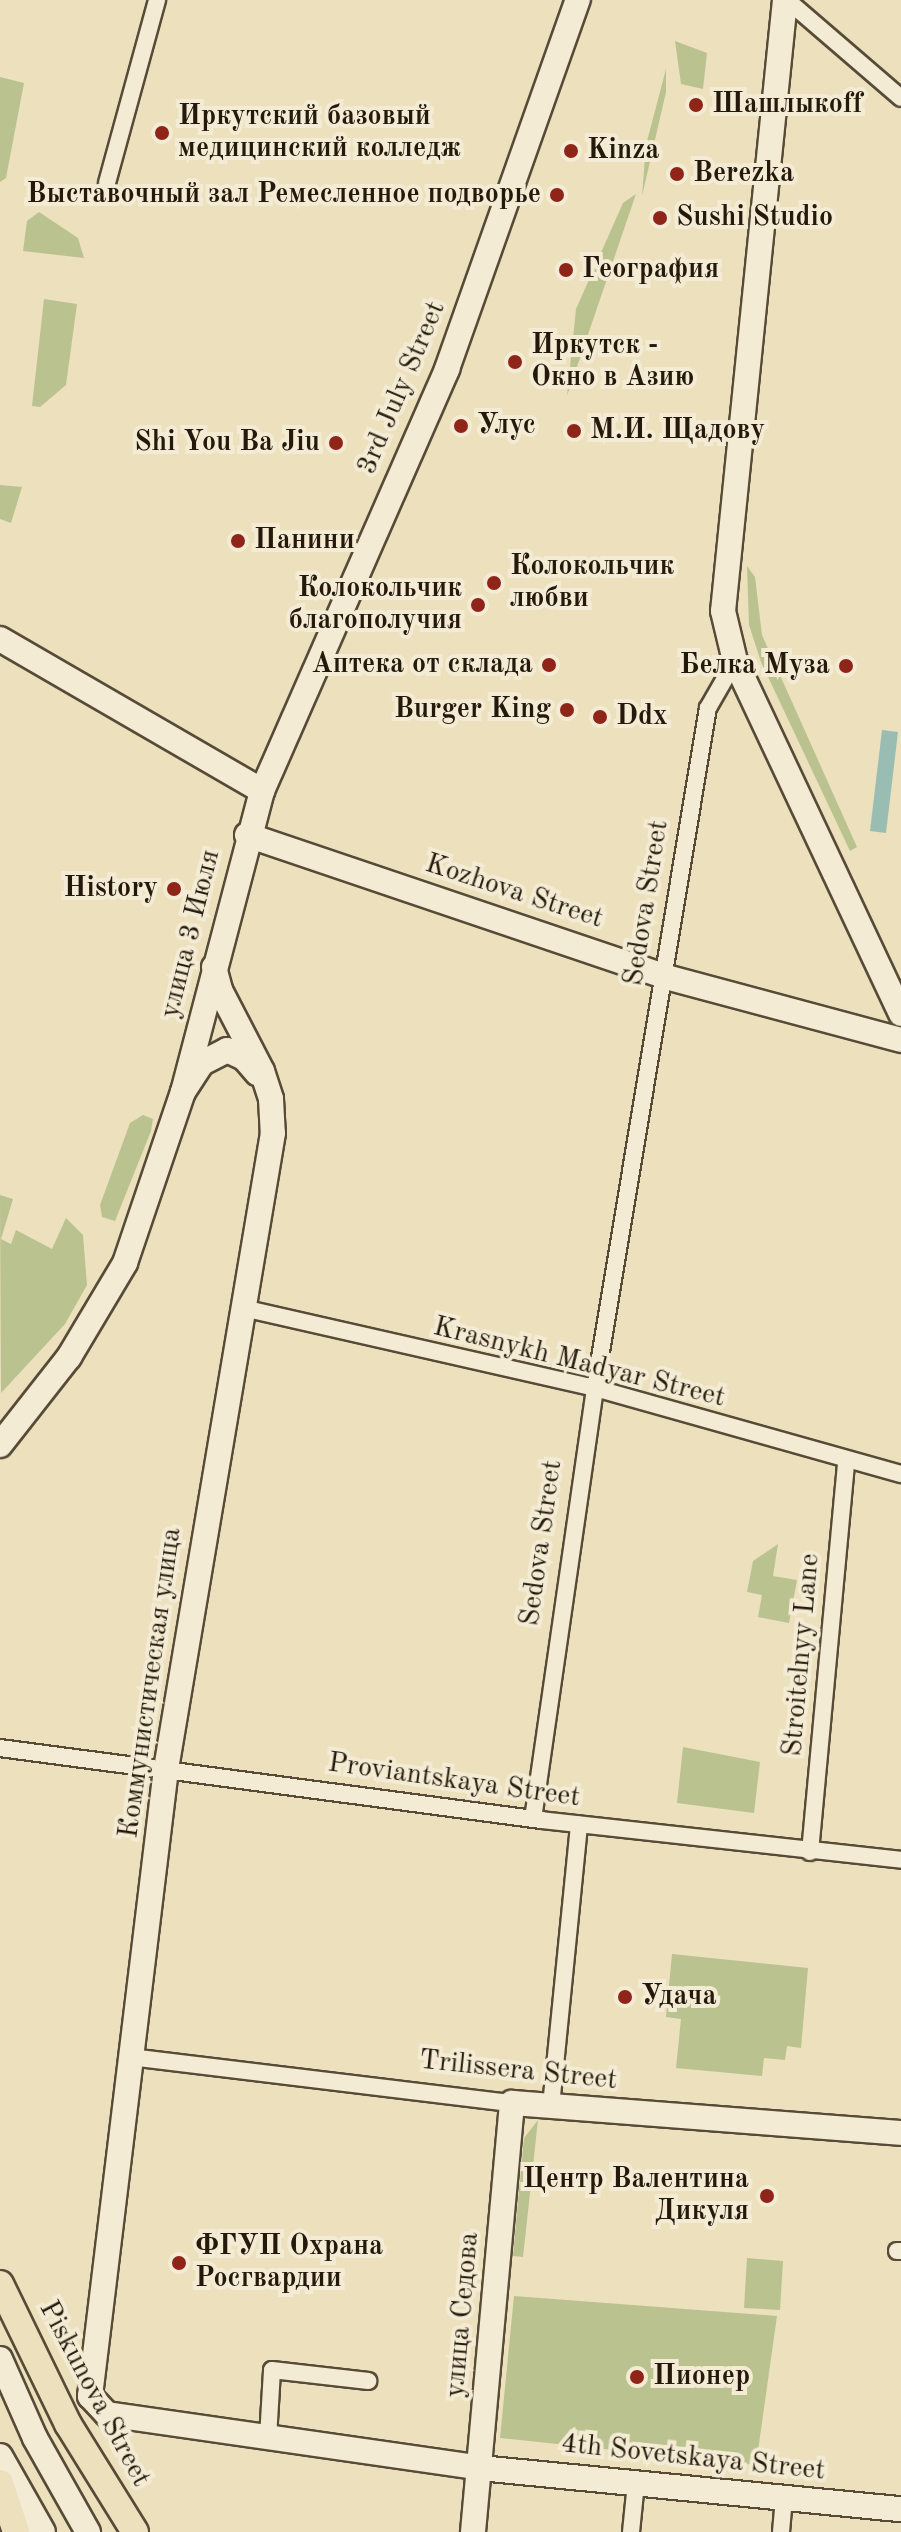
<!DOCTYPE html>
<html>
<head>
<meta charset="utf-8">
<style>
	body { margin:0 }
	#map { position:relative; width:901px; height:2532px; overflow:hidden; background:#ece0bd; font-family:"Old Standard TT",serif }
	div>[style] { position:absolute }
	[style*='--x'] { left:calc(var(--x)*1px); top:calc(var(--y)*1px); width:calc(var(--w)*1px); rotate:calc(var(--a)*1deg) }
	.green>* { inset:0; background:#bac28f }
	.water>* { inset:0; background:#99bdb3 }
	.roads { filter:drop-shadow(2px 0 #574b38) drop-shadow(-2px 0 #574b38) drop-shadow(0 2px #574b38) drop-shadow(0 -2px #574b38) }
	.street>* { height:16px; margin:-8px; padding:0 8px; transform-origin:8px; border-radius:8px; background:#f3ebd4 }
	.secondary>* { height:24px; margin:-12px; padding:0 12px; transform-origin:12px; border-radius:12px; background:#f3ebd4 }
	.primary>* { height:26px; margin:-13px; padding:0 13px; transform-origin:13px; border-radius:13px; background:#ece0bd }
	.dots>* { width:22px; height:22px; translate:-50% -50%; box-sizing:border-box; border:4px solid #f3ebd4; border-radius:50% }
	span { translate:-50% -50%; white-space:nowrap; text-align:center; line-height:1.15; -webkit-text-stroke:8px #f3ebd4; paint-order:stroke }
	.poi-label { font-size:28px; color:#25190b; font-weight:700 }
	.left { translate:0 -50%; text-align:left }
	.right { translate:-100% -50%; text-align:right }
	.street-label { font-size:28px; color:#25190b }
</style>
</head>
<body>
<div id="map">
	<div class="green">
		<div style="clip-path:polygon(675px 41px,707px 53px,703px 89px,681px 84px)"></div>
		<div style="clip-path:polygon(666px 69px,666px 92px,642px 196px,646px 145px)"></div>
		<div style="clip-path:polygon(0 77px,24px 83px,6px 178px,0 182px)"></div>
		<div style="clip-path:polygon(636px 194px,567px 396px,576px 309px,623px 203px)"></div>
		<div style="clip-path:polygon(39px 212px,78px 238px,84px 258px,23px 251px,27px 221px)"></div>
		<div style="clip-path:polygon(44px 299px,77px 304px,66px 385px,40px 407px,32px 406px)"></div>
		<div style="clip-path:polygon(0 485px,22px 487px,11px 523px,0 519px)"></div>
		<div style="clip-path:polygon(747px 566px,755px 577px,762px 635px,857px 847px,850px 851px,761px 662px,749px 625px)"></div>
		<div style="clip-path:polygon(143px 1115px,153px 1119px,151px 1131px,115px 1221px,102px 1217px,100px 1205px,130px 1123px)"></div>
		<div style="clip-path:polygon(0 1195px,13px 1199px,1px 1239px,11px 1244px,16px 1230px,52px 1249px,66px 1218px,83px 1235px,87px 1285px,65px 1324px,1px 1393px)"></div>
		<div style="clip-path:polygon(778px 1544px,773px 1576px,797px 1580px,789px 1623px,758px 1617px,762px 1595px,747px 1592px,753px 1561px)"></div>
		<div style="clip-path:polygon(683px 1747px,760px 1762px,754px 1813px,677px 1803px)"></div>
		<div style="clip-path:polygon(672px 1954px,808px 1968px,801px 2048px,787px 2046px,785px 2060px,764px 2058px,762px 2076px,676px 2068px,681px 2019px,666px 2017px)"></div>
		<div style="clip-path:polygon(538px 2120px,523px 2257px,513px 2256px,524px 2138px)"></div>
		<div style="clip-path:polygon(747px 2258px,783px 2261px,780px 2310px,744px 2308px)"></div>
		<div style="clip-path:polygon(514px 2296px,777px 2316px,756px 2465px,500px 2438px)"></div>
	</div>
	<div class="water">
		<div style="clip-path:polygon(882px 730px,898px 732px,886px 833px,870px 831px)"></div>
	</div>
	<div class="roads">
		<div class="street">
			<div style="--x:787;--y:0;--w:150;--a:40.7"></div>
			<div style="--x:107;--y:183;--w:190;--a:-74.7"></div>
			<div style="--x:243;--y:1308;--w:361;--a:12.8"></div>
			<div style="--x:595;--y:1388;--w:318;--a:15.7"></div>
			<div style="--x:0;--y:1748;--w:546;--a:7.58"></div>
			<div style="--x:541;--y:1820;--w:362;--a:6.3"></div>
			<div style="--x:533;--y:1819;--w:435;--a:-81.8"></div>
			<div style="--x:595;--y:1388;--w:689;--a:-80.57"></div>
			<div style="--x:708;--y:708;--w:54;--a:-60.1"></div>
			<div style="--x:810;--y:1852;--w:392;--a:-84.7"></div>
			<div style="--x:130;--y:2057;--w:385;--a:6.9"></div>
			<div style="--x:551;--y:2106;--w:283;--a:-84.3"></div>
			<div style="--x:897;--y:2251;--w:4;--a:0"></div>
			<div style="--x:268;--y:2438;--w:68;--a:-86.6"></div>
			<div style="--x:272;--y:2370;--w:97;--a:6.5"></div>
			<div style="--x:631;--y:2532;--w:49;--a:-84.2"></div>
			<div style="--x:781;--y:2532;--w:35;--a:-85"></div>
		</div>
		<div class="secondary">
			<div style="--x:785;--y:0;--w:614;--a:95.79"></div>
			<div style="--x:723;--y:611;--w:51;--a:76.5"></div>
			<div style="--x:735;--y:661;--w:390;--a:64.8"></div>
			<div style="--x:0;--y:639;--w:303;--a:30.1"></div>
			<div style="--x:247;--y:835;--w:442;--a:18.7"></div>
			<div style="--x:666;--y:977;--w:243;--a:15"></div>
			<div style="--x:214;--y:967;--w:24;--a:75"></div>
			<div style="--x:220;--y:990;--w:91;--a:62.6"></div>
			<div style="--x:262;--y:1071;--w:29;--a:72"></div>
			<div style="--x:271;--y:1099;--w:34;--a:87"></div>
			<div style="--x:273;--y:1133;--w:645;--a:99.55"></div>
			<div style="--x:166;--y:1769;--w:632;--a:96.91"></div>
			<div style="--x:90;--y:2396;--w:25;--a:47"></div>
			<div style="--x:107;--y:2414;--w:377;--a:8.2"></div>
			<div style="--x:480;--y:2468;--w:423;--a:5.6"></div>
			<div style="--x:183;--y:1092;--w:311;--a:-75.3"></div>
			<div style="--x:262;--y:791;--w:461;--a:-66.3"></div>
			<div style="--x:447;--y:369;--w:392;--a:-70.5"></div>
			<div style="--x:0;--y:1445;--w:112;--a:-51.9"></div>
			<div style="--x:69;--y:1357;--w:109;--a:-59.2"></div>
			<div style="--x:125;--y:1263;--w:181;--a:-71.3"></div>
			<div style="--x:183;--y:1092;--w:35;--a:-57"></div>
			<div style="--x:202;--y:1063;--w:28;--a:-27"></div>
			<div style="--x:227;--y:1050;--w:19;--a:25"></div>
			<div style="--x:244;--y:1058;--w:20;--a:49"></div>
			<div style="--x:0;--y:2359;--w:86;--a:66.1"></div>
			<div style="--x:35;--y:2438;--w:108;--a:60.6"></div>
			<div style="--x:0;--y:2456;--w:87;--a:60.5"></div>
			<div style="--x:473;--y:2532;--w:431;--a:-84.8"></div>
			<div style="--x:512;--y:2103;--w:390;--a:4.4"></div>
		</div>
		<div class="primary">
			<div style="--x:0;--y:2284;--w:156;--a:64.1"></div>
			<div style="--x:68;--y:2424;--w:127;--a:58.2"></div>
			<div style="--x:0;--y:2483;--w:52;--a:71.9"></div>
		</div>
	</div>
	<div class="dots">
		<div style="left:696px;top:105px;background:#8f2418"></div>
		<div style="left:162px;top:133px;background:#8f2418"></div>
		<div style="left:571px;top:151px;background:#8f2418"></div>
		<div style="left:677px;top:174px;background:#8f2418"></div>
		<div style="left:557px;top:195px;background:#8f2418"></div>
		<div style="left:660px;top:218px;background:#8f2418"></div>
		<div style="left:566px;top:270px;background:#8f2418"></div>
		<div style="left:515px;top:362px;background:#8f2418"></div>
		<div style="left:461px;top:426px;background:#8f2418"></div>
		<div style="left:574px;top:431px;background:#8f2418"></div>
		<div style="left:336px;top:443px;background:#8f2418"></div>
		<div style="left:238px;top:541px;background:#8f2418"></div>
		<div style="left:494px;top:583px;background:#8f2418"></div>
		<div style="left:478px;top:605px;background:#8f2418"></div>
		<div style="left:549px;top:665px;background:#8f2418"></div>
		<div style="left:846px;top:666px;background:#8f2418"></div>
		<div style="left:567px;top:710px;background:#8f2418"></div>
		<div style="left:600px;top:717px;background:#8f2418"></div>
		<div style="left:174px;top:889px;background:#8f2418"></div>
		<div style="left:625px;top:1997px;background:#8f2418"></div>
		<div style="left:767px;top:2196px;background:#8f2418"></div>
		<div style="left:179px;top:2263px;background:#8f2418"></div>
		<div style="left:637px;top:2377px;background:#8f2418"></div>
	</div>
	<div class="poi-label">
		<span class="left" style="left:712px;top:105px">Шашлыкoff</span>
		<span class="left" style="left:178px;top:133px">Иркутский базовый<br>медицинский колледж</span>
		<span class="left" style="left:587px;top:151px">Kinza</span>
		<span class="left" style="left:693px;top:174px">Berezka</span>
		<span class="right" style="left:541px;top:195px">Выставочный зал Ремесленное подворье</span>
		<span class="left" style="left:676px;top:218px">Sushi Studio</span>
		<span class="left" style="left:582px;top:270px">География</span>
		<span class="left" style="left:531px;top:362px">Иркутск -<br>Окно в Азию</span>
		<span class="left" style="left:477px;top:426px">Улус</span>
		<span class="left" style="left:590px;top:431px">М.И. Щадову</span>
		<span class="right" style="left:320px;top:443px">Shi You Ba Jiu</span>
		<span class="left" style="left:254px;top:541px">Панини</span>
		<span class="left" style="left:510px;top:583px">Колокольчик<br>любви</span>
		<span class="right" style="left:462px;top:605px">Колокольчик<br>благополучия</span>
		<span class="right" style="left:533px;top:665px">Аптека от склада</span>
		<span class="right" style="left:830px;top:666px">Белка Муза</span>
		<span class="right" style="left:551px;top:710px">Burger King</span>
		<span class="left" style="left:616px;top:717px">Ddx</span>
		<span class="right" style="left:158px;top:889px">History</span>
		<span class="left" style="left:641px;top:1997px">Удача</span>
		<span class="right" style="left:749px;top:2196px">Центр Валентина<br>Дикуля</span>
		<span class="left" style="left:195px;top:2263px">ФГУП Охрана<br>Росгвардии</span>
		<span class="left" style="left:653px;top:2377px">Пионер</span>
	</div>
	<div class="street-label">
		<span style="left:402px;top:388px;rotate:-67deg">3rd July Street</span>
		<span style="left:514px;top:892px;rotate:18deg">Kozhova Street</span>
		<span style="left:647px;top:903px;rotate:-81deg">Sedova Street</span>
		<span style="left:191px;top:934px;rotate:-76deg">улица 3 Июля</span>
		<span style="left:579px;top:1363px;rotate:14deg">Krasnykh Madyar Street</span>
		<span style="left:542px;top:1543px;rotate:-82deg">Sedova Street</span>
		<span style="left:802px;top:1655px;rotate:-85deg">Stroitelnyy Lane</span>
		<span style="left:151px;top:1683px;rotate:-82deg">Коммунистическая улица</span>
		<span style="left:454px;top:1781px;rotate:8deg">Proviantskaya Street</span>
		<span style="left:518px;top:2071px;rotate:6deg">Trilissera Street</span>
		<span style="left:463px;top:2315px;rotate:-85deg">улица Седова</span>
		<span style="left:94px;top:2394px;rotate:62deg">Piskunova Street</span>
		<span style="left:693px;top:2458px;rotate:6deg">4th Sovetskaya Street</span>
	</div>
</div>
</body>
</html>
